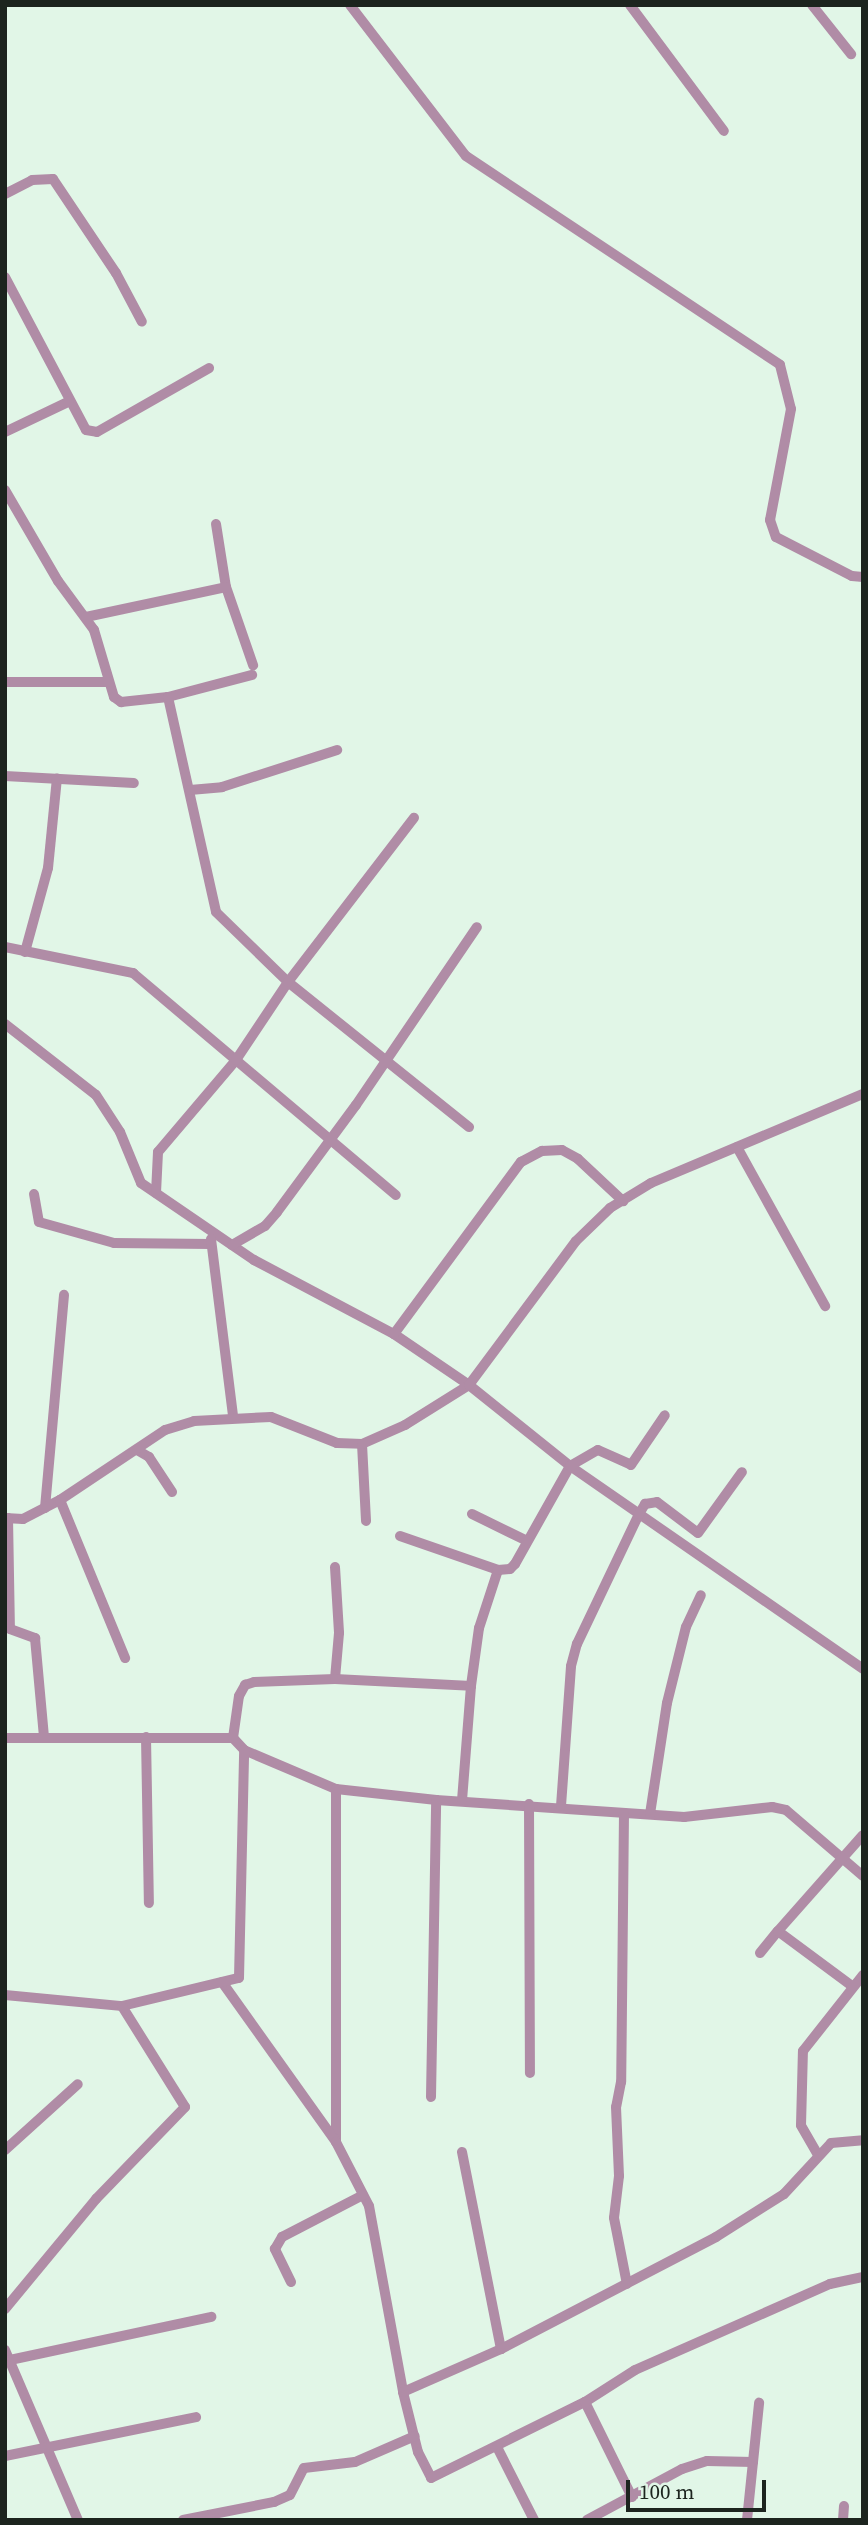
<!DOCTYPE html>
<html>
<head>
<meta charset="utf-8">
<style>
	body { margin:0 }
	#map { position:relative; width:868px; height:2525px; overflow:hidden; background:#e1f6e7; font-family:"Source Serif 4",serif }
	div>[style] { position:absolute }
	[style*='--x'] { left:calc(var(--x)*1px); top:calc(var(--y)*1px); width:calc(var(--w)*1px); rotate:calc(var(--a)*1deg) }
	.street>* { height:10px; margin:-5px; padding:0 5px; transform-origin:5px; border-radius:5px; background:#b08ca6 }
	span { translate:-50% -50%; white-space:nowrap; text-align:center; line-height:1.15; -webkit-text-stroke:5px #e1f6e7; paint-order:stroke }
	.frame { position:absolute; inset:0; border:7px solid #1c241e; pointer-events:none }
	.scale { position:absolute; left:626px; top:2480px; width:140px; height:32px; box-sizing:border-box; border:4px solid #1c241e; border-top:0; padding-left:9px; font-size:21px; line-height:24px; white-space:nowrap; color:#1c241e; -webkit-text-stroke:5px #e1f6e7; paint-order:stroke }
</style>
</head>
<body>
<div id="map">
	<div class="street">
		<div style="--x:350;--y:5;--w:190;--a:52.5"></div>
		<div style="--x:466;--y:156;--w:377;--a:33.6"></div>
		<div style="--x:780;--y:365;--w:45;--a:76"></div>
		<div style="--x:791;--y:409;--w:113;--a:100.7"></div>
		<div style="--x:770;--y:520;--w:18;--a:71"></div>
		<div style="--x:776;--y:537;--w:85;--a:27.2"></div>
		<div style="--x:852;--y:576;--w:11;--a:5"></div>
		<div style="--x:630;--y:5;--w:157;--a:53.3"></div>
		<div style="--x:812;--y:5;--w:63;--a:51.5"></div>
		<div style="--x:5;--y:194;--w:30;--a:-27"></div>
		<div style="--x:32;--y:180;--w:21;--a:-3"></div>
		<div style="--x:53;--y:179;--w:113;--a:56.2"></div>
		<div style="--x:116;--y:273;--w:55;--a:62"></div>
		<div style="--x:5;--y:277;--w:173;--a:62.1"></div>
		<div style="--x:86;--y:430;--w:11;--a:10"></div>
		<div style="--x:97;--y:432;--w:129;--a:-29.7"></div>
		<div style="--x:5;--y:432;--w:70;--a:-25.5"></div>
		<div style="--x:5;--y:490;--w:105;--a:59.8"></div>
		<div style="--x:58;--y:581;--w:61;--a:53.7"></div>
		<div style="--x:94;--y:630;--w:70;--a:73.4"></div>
		<div style="--x:114;--y:697;--w:9;--a:36"></div>
		<div style="--x:121;--y:702;--w:47;--a:-6.1"></div>
		<div style="--x:168;--y:697;--w:220;--a:77.4"></div>
		<div style="--x:216;--y:912;--w:100;--a:44.2"></div>
		<div style="--x:288;--y:982;--w:232;--a:38.7"></div>
		<div style="--x:216;--y:524;--w:64;--a:81"></div>
		<div style="--x:226;--y:587;--w:83;--a:70.9"></div>
		<div style="--x:86;--y:617;--w:143;--a:-12.1"></div>
		<div style="--x:5;--y:682;--w:103;--a:0"></div>
		<div style="--x:168;--y:697;--w:87;--a:-14.7"></div>
		<div style="--x:5;--y:776;--w:129;--a:3.1"></div>
		<div style="--x:190;--y:790;--w:32;--a:-5"></div>
		<div style="--x:222;--y:787;--w:121;--a:-17.8"></div>
		<div style="--x:5;--y:947;--w:131;--a:11.5"></div>
		<div style="--x:133;--y:973;--w:344;--a:40.2"></div>
		<div style="--x:25;--y:952;--w:87;--a:-74.7"></div>
		<div style="--x:48;--y:868;--w:90;--a:-84.3"></div>
		<div style="--x:5;--y:1024;--w:115;--a:38"></div>
		<div style="--x:96;--y:1095;--w:44;--a:57"></div>
		<div style="--x:120;--y:1132;--w:55;--a:67.6"></div>
		<div style="--x:141;--y:1183;--w:137;--a:34.3"></div>
		<div style="--x:254;--y:1260;--w:158;--a:27.9"></div>
		<div style="--x:394;--y:1334;--w:91;--a:34.2"></div>
		<div style="--x:469;--y:1385;--w:129;--a:38.7"></div>
		<div style="--x:570;--y:1466;--w:356;--a:34.7"></div>
		<div style="--x:737;--y:1147;--w:182;--a:61"></div>
		<div style="--x:156;--y:1193;--w:41;--a:-87.2"></div>
		<div style="--x:158;--y:1152;--w:121;--a:-49.7"></div>
		<div style="--x:236;--y:1060;--w:94;--a:-56.3"></div>
		<div style="--x:288;--y:982;--w:207;--a:-52.5"></div>
		<div style="--x:34;--y:1194;--w:28;--a:80"></div>
		<div style="--x:39;--y:1222;--w:78;--a:15.6"></div>
		<div style="--x:114;--y:1243;--w:97;--a:0.6"></div>
		<div style="--x:211;--y:1239;--w:178;--a:82.9"></div>
		<div style="--x:232;--y:1245;--w:38;--a:-30"></div>
		<div style="--x:265;--y:1226;--w:18;--a:-49"></div>
		<div style="--x:277;--y:1212;--w:133;--a:-53.6"></div>
		<div style="--x:356;--y:1105;--w:215;--a:-55.8"></div>
		<div style="--x:394;--y:1334;--w:214;--a:-53.6"></div>
		<div style="--x:521;--y:1162;--w:24;--a:-28"></div>
		<div style="--x:542;--y:1151;--w:20;--a:-3"></div>
		<div style="--x:562;--y:1150;--w:18;--a:29"></div>
		<div style="--x:578;--y:1159;--w:62;--a:43"></div>
		<div style="--x:362;--y:1444;--w:77;--a:87"></div>
		<div style="--x:137;--y:1450;--w:14;--a:30"></div>
		<div style="--x:149;--y:1457;--w:42;--a:56.7"></div>
		<div style="--x:60;--y:1500;--w:171;--a:67.6"></div>
		<div style="--x:45;--y:1508;--w:214;--a:-84.9"></div>
		<div style="--x:472;--y:1514;--w:61;--a:26.1"></div>
		<div style="--x:5;--y:1518;--w:18;--a:3"></div>
		<div style="--x:23;--y:1519;--w:42;--a:-27.2"></div>
		<div style="--x:60;--y:1500;--w:126;--a:-33.7"></div>
		<div style="--x:165;--y:1430;--w:30;--a:-17"></div>
		<div style="--x:194;--y:1421;--w:77;--a:-3"></div>
		<div style="--x:271;--y:1417;--w:71;--a:21.5"></div>
		<div style="--x:337;--y:1443;--w:25;--a:2"></div>
		<div style="--x:362;--y:1444;--w:47;--a:-23.8"></div>
		<div style="--x:405;--y:1425;--w:75;--a:-32"></div>
		<div style="--x:469;--y:1385;--w:179;--a:-53.4"></div>
		<div style="--x:576;--y:1241;--w:47;--a:-44.1"></div>
		<div style="--x:610;--y:1208;--w:48;--a:-31.4"></div>
		<div style="--x:651;--y:1183;--w:230;--a:-22.8"></div>
		<div style="--x:8;--y:1518;--w:111;--a:89"></div>
		<div style="--x:10;--y:1629;--w:27;--a:20"></div>
		<div style="--x:35;--y:1638;--w:99;--a:84.8"></div>
		<div style="--x:400;--y:1536;--w:104;--a:19.1"></div>
		<div style="--x:498;--y:1570;--w:61;--a:108.1"></div>
		<div style="--x:479;--y:1628;--w:59;--a:97.9"></div>
		<div style="--x:335;--y:1567;--w:66;--a:86.5"></div>
		<div style="--x:339;--y:1633;--w:46;--a:95"></div>
		<div style="--x:498;--y:1570;--w:12;--a:-5"></div>
		<div style="--x:510;--y:1569;--w:7;--a:-45"></div>
		<div style="--x:515;--y:1564;--w:112;--a:-60.7"></div>
		<div style="--x:570;--y:1466;--w:32;--a:-30"></div>
		<div style="--x:598;--y:1450;--w:36;--a:24"></div>
		<div style="--x:631;--y:1465;--w:60;--a:-55.8"></div>
		<div style="--x:146;--y:1737;--w:166;--a:89"></div>
		<div style="--x:5;--y:1738;--w:228;--a:0"></div>
		<div style="--x:233;--y:1738;--w:16;--a:47"></div>
		<div style="--x:244;--y:1750;--w:100;--a:23"></div>
		<div style="--x:336;--y:1789;--w:101;--a:6.3"></div>
		<div style="--x:436;--y:1800;--w:249;--a:3.9"></div>
		<div style="--x:684;--y:1817;--w:89;--a:-6.5"></div>
		<div style="--x:772;--y:1807;--w:14;--a:12"></div>
		<div style="--x:786;--y:1810;--w:101;--a:40.6"></div>
		<div style="--x:233;--y:1738;--w:42;--a:-81.9"></div>
		<div style="--x:239;--y:1696;--w:13;--a:-61"></div>
		<div style="--x:245;--y:1685;--w:9;--a:-18"></div>
		<div style="--x:254;--y:1682;--w:81;--a:-2.1"></div>
		<div style="--x:335;--y:1679;--w:136;--a:2.9"></div>
		<div style="--x:471;--y:1686;--w:114;--a:94.5"></div>
		<div style="--x:336;--y:1789;--w:353;--a:90"></div>
		<div style="--x:529;--y:1804;--w:269;--a:89.8"></div>
		<div style="--x:561;--y:1806;--w:140;--a:-85.9"></div>
		<div style="--x:571;--y:1666;--w:23;--a:-75"></div>
		<div style="--x:577;--y:1644;--w:144;--a:-64.5"></div>
		<div style="--x:639;--y:1514;--w:12;--a:-59"></div>
		<div style="--x:645;--y:1504;--w:12;--a:-9"></div>
		<div style="--x:657;--y:1502;--w:51;--a:37.1"></div>
		<div style="--x:698;--y:1533;--w:75;--a:-54.2"></div>
		<div style="--x:624;--y:1813;--w:269;--a:90.6"></div>
		<div style="--x:621;--y:2082;--w:25;--a:101"></div>
		<div style="--x:616;--y:2107;--w:69;--a:87.5"></div>
		<div style="--x:619;--y:2176;--w:42;--a:96.8"></div>
		<div style="--x:614;--y:2218;--w:67;--a:78.9"></div>
		<div style="--x:650;--y:1814;--w:112;--a:-81.3"></div>
		<div style="--x:667;--y:1703;--w:78;--a:-76"></div>
		<div style="--x:686;--y:1627;--w:35;--a:-65"></div>
		<div style="--x:760;--y:1953;--w:28;--a:-51"></div>
		<div style="--x:222;--y:1982;--w:196;--a:54.5"></div>
		<div style="--x:336;--y:2142;--w:72;--a:62.7"></div>
		<div style="--x:369;--y:2206;--w:189;--a:79.6"></div>
		<div style="--x:403;--y:2392;--w:62;--a:76"></div>
		<div style="--x:418;--y:2452;--w:29;--a:63"></div>
		<div style="--x:431;--y:2478;--w:172;--a:-26.3"></div>
		<div style="--x:585;--y:2402;--w:59;--a:-32.6"></div>
		<div style="--x:635;--y:2370;--w:213;--a:-23.8"></div>
		<div style="--x:830;--y:2284;--w:34;--a:-12"></div>
		<div style="--x:852;--y:1986;--w:92;--a:-143.4"></div>
		<div style="--x:778;--y:1931;--w:128;--a:-48.5"></div>
		<div style="--x:5;--y:1995;--w:118;--a:5.4"></div>
		<div style="--x:122;--y:2006;--w:120;--a:-13.5"></div>
		<div style="--x:239;--y:1978;--w:228;--a:-88.7"></div>
		<div style="--x:431;--y:2097;--w:297;--a:-89"></div>
		<div style="--x:5;--y:2150;--w:98;--a:-42.1"></div>
		<div style="--x:462;--y:2152;--w:201;--a:78.8"></div>
		<div style="--x:818;--y:2155;--w:34;--a:-120"></div>
		<div style="--x:801;--y:2125;--w:74;--a:-88.5"></div>
		<div style="--x:803;--y:2051;--w:97;--a:-51.7"></div>
		<div style="--x:291;--y:2282;--w:37;--a:-116"></div>
		<div style="--x:275;--y:2249;--w:14;--a:-60"></div>
		<div style="--x:282;--y:2237;--w:91;--a:-27.4"></div>
		<div style="--x:5;--y:2309;--w:143;--a:-50.4"></div>
		<div style="--x:96;--y:2199;--w:128;--a:-45.9"></div>
		<div style="--x:185;--y:2107;--w:119;--a:-122"></div>
		<div style="--x:5;--y:2350;--w:185;--a:66.8"></div>
		<div style="--x:10;--y:2360;--w:206;--a:-12.1"></div>
		<div style="--x:403;--y:2392;--w:107;--a:-23.7"></div>
		<div style="--x:501;--y:2349;--w:242;--a:-27.5"></div>
		<div style="--x:716;--y:2237;--w:80;--a:-32.3"></div>
		<div style="--x:784;--y:2194;--w:69;--a:-47.3"></div>
		<div style="--x:831;--y:2143;--w:32;--a:-5"></div>
		<div style="--x:585;--y:2402;--w:106;--a:63.7"></div>
		<div style="--x:497;--y:2447;--w:82;--a:63.1"></div>
		<div style="--x:5;--y:2456;--w:195;--a:-11.5"></div>
		<div style="--x:183;--y:2520;--w:93;--a:-11.2"></div>
		<div style="--x:274;--y:2502;--w:17;--a:-24"></div>
		<div style="--x:290;--y:2495;--w:30;--a:-63"></div>
		<div style="--x:304;--y:2468;--w:51;--a:-6.7"></div>
		<div style="--x:355;--y:2462;--w:65;--a:-23.4"></div>
		<div style="--x:587;--y:2520;--w:108;--a:-28.2"></div>
		<div style="--x:682;--y:2469;--w:26;--a:-18"></div>
		<div style="--x:707;--y:2461;--w:46;--a:1.2"></div>
		<div style="--x:747;--y:2520;--w:118;--a:-84.1"></div>
		<div style="--x:843;--y:2520;--w:14;--a:-86"></div>
	</div>
	<div class="frame"></div>
	<div class="scale">100 m</div>
</div>
</body>
</html>
